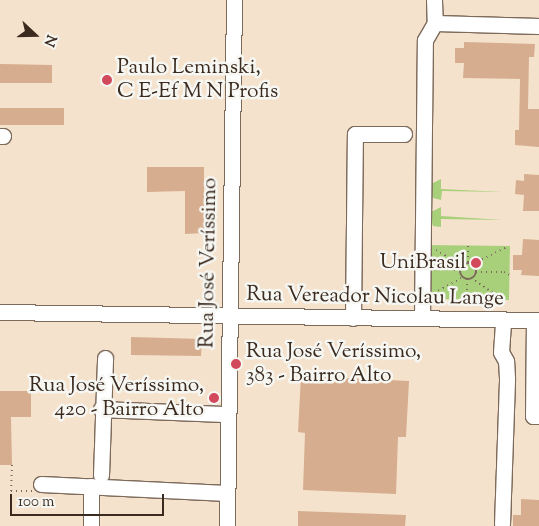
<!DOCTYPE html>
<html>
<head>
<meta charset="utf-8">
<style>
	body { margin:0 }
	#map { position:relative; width:539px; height:526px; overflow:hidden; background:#f5e2cc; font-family:"Sorts Mill Goudy",serif }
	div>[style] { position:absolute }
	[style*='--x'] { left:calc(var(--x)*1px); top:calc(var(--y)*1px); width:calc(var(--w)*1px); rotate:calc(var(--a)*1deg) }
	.green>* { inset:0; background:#a8d07b }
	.building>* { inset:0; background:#d6ad8e }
	.path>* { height:2px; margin-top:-1px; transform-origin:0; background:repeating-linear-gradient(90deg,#7c6a5b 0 1px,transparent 0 5px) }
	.path>.ring { margin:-1px; padding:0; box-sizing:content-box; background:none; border:2px solid #7c6a5b; border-radius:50% }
	.roads { filter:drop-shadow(1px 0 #7c6a5b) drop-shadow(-1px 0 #7c6a5b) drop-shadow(0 1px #7c6a5b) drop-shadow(0 -1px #7c6a5b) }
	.minor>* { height:15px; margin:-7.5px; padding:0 7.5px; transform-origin:7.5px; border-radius:7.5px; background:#fff }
	.dots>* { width:14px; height:14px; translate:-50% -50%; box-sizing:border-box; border:2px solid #f6f6f2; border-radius:50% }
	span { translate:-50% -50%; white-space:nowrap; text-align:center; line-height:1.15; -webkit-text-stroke:5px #f6f6f2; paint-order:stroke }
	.poi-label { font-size:21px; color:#3b2a1e }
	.left { translate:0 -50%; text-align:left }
	.right { translate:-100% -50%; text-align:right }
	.street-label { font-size:21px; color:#3b2a1e }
	.north { position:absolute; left:10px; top:10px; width:50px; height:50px; -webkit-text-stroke:4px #f6f6f2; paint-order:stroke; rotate:111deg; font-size:14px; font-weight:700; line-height:20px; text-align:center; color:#3b2a1e }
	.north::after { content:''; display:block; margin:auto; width:18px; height:22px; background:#3b2a1e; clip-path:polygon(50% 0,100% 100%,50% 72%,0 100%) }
	.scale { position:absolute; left:10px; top:494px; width:154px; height:22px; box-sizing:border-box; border:2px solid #3b2a1e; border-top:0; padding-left:6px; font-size:15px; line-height:18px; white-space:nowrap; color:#3b2a1e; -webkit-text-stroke:4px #f6f6f2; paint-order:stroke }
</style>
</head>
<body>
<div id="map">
	<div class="green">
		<div style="clip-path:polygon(441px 179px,441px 189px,503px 192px,442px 191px,441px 200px,433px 198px,429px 185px)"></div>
		<div style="clip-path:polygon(441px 207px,441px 216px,503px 220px,441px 219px,441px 227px,433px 226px,429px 213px)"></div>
		<div style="clip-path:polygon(427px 245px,510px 246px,509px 300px,426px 299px)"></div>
	</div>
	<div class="building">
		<div style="clip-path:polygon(464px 42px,535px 44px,534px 57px,529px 57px,528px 109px,539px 109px,539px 147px,515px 145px,515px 130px,519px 130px,520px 79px,463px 78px,464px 63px,455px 63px,455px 48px,464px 48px)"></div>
		<div style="clip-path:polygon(0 64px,52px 65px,52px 83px,0 83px)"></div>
		<div style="clip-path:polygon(0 108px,64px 108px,64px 125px,0 125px)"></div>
		<div style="clip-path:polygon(147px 167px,204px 167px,204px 233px,185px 234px,185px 191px,147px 192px)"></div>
		<div style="clip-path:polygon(524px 174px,539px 175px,539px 211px,523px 211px,524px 195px,515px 194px,516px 180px,524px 181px)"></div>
		<div style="clip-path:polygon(523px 239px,539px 240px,539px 276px,521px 275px,522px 270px,513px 270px,513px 255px,522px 255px)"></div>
		<div style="clip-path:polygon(131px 337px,202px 339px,201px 356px,131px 355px)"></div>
		<div style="clip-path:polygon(301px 376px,409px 381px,406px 437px,398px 437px,396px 494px,303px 490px,305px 433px,298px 432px)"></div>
		<div style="clip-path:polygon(0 391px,31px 391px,31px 417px,11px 417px,12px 465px,0 465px)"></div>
		<div style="clip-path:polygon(521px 499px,539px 500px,539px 526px,513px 526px,513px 515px,521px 515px)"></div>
		<div style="clip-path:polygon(298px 511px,406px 515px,405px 526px,298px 526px)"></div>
	</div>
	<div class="path">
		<div style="--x:436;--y:250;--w:30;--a:30"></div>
		<div style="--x:468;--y:262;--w:16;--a:-90"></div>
		<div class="ring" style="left:460px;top:263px;width:14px;height:14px"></div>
		<div style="--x:473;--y:264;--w:39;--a:-27"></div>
		<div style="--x:434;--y:270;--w:25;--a:0"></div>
		<div style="--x:476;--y:272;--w:28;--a:0"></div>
		<div style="--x:504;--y:272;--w:7;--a:27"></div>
		<div style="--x:471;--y:278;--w:40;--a:34"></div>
		<div style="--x:467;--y:279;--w:20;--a:90"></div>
		<div style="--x:434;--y:293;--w:33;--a:-29"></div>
		<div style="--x:12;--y:465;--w:26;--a:92"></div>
		<div style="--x:11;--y:491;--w:21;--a:0"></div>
	</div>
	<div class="roads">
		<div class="minor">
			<div style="--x:434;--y:0;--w:23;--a:88"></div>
			<div style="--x:435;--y:23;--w:104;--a:1.7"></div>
			<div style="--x:0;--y:136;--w:3;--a:0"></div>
			<div style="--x:0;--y:312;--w:539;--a:0.85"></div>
			<div style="--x:353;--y:318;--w:184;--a:-89.4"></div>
			<div style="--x:355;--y:134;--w:49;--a:0"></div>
			<div style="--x:422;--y:318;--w:278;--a:-89.4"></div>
			<div style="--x:425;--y:40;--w:20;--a:-60"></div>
			<div style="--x:534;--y:320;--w:96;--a:90.6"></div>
			<div style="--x:533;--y:416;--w:6;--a:0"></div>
			<div style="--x:101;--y:409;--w:127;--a:2.3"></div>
			<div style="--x:101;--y:475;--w:117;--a:-88"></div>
			<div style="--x:41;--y:484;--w:186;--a:2.8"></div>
			<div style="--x:502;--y:524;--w:146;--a:-88"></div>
			<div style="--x:507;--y:378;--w:17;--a:-93"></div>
			<div style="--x:506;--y:361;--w:10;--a:-119"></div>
			<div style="--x:501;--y:352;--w:32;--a:-86"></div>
			<div style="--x:91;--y:526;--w:40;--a:-90"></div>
			<div style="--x:227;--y:526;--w:526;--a:-89.24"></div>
		</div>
	</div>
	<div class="dots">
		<div style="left:107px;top:80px;background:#d1495b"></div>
		<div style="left:476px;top:263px;background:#d1495b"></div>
		<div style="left:236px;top:364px;background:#d1495b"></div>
		<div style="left:214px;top:398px;background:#d1495b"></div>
	</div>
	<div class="poi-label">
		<span class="left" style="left:117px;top:80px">Paulo Leminski,<br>C E-Ef M N Profis</span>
		<span class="right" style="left:466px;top:263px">UniBrasil</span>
		<span class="left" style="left:246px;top:364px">Rua José Veríssimo,<br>383 - Bairro Alto</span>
		<span class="right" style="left:204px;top:398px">Rua José Veríssimo,<br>420 - Bairro Alto</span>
	</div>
	<div class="street-label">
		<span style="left:209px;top:263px;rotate:-89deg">Rua José Veríssimo</span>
		<span style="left:375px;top:297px;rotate:1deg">Rua Vereador Nicolau Lange</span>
	</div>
	<div class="north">N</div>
	<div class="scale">100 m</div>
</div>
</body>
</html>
